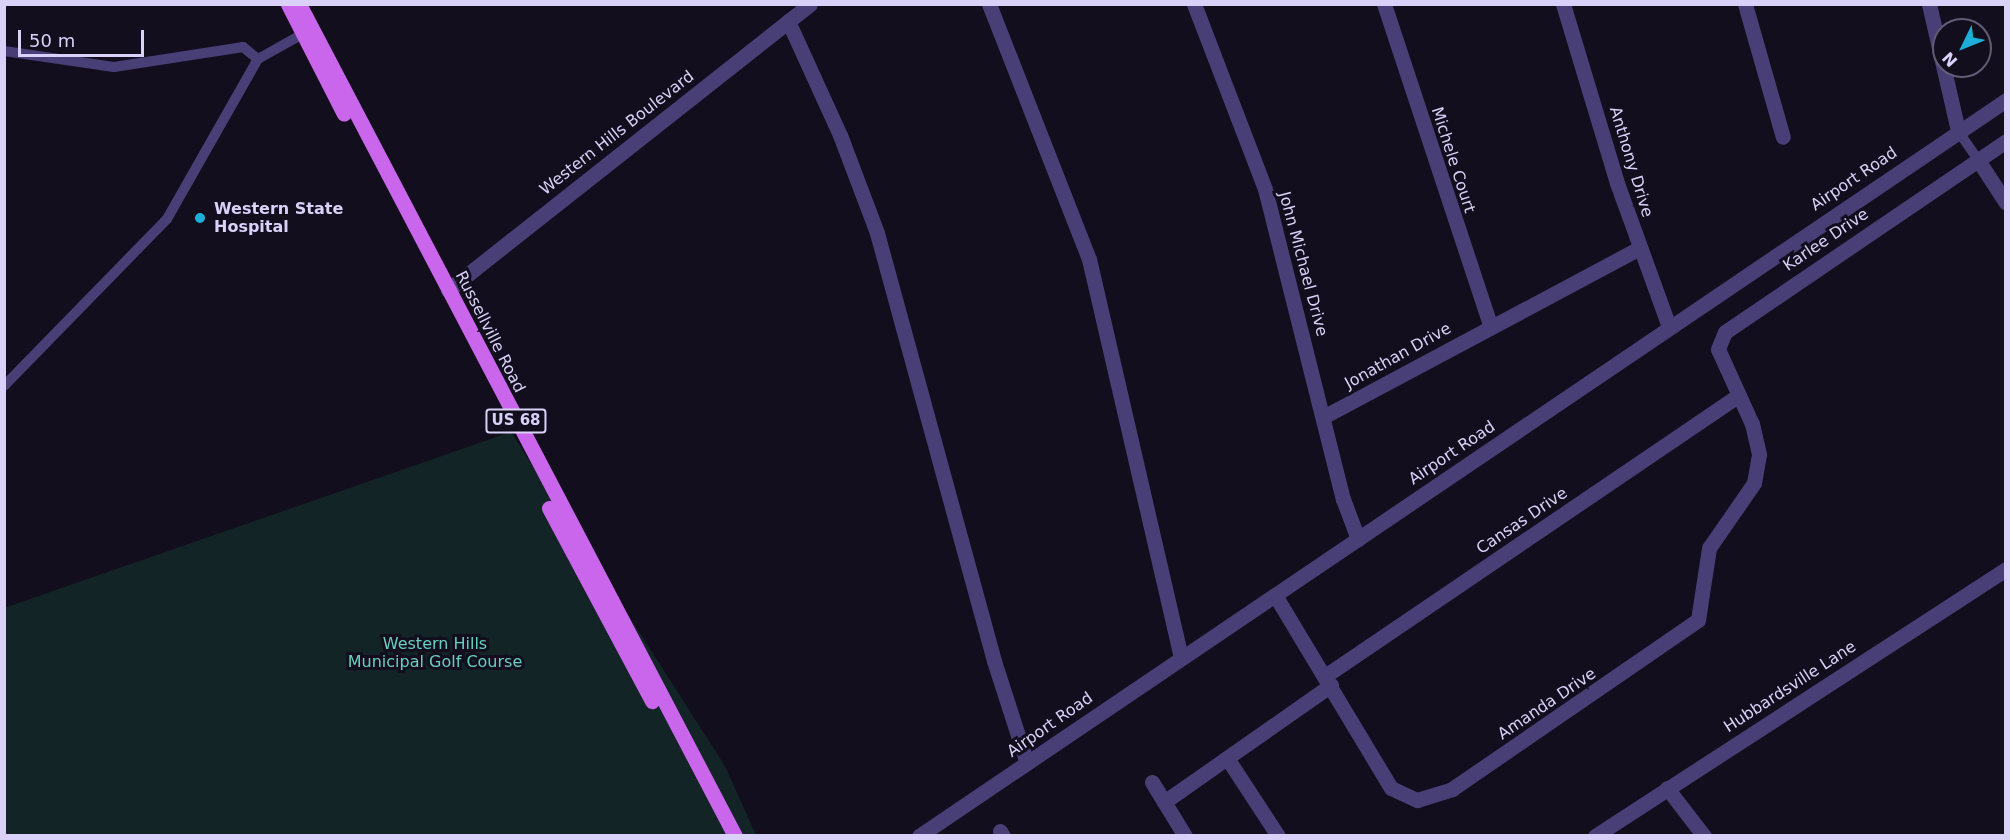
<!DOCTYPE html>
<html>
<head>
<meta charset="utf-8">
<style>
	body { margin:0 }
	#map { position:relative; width:2010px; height:840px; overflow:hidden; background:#130e1d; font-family:"DejaVu Sans",sans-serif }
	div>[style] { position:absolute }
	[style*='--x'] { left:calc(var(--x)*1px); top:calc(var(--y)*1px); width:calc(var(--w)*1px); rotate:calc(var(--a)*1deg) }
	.green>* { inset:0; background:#122426 }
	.service>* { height:10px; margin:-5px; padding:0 5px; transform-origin:5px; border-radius:5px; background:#483f76 }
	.minor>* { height:15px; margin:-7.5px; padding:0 7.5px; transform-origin:7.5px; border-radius:7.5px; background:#483f76 }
	.primary>* { height:15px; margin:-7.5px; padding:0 7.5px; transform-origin:7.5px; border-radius:7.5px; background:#c966eb }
	.dots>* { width:16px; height:16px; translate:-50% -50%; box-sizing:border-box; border:3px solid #130e1d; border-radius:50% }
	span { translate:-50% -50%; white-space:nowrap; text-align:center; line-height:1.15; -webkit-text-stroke:6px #130e1d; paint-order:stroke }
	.shield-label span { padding:2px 4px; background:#130e1d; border:2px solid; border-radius:4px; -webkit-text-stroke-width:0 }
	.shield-label { font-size:15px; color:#dad1f9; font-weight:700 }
	.street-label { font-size:16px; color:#dad1f9 }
	.poi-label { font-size:16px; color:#dad1f9; font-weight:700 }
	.left { translate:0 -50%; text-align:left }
	.park-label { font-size:16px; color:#67cfc1 }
	.frame { position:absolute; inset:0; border:6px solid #dad1f9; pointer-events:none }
	.north { position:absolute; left:1932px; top:18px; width:60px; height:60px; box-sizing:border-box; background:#130e1d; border:2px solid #635c75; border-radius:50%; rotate:227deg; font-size:16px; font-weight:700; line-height:24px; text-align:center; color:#dad1f9 }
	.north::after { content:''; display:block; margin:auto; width:21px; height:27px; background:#1dafd9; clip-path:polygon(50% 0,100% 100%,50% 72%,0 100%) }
	.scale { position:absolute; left:18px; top:30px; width:126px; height:27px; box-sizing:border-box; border:3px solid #dad1f9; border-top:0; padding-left:8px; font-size:18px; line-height:21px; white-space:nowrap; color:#dad1f9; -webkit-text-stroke:4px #130e1d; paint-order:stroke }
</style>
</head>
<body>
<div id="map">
	<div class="green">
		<div style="clip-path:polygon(511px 432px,725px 766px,756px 835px,5px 835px,4px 608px)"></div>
	</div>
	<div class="service">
		<div style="--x:4;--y:51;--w:111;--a:8.3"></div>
		<div style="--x:114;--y:67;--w:131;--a:-8.8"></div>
		<div style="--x:243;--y:47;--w:19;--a:39"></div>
		<div style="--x:258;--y:59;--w:57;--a:-29.2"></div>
		<div style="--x:1958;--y:131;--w:35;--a:55"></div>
		<div style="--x:4;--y:386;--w:233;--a:-45.7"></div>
		<div style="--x:167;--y:219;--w:184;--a:-60.4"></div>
	</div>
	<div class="minor">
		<div style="--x:989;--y:4;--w:274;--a:68.6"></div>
		<div style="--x:1089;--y:259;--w:408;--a:77"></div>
		<div style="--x:1194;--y:4;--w:198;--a:69"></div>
		<div style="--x:1265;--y:189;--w:320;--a:75.9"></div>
		<div style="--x:1343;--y:499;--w:43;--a:69.4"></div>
		<div style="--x:1384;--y:4;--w:338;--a:71.7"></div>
		<div style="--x:1563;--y:4;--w:187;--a:73.2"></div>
		<div style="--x:1617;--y:183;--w:153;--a:70.1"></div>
		<div style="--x:1745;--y:4;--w:138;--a:74.1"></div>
		<div style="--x:1929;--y:4;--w:130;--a:77.1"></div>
		<div style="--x:788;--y:21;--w:125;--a:65.5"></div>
		<div style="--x:840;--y:135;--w:105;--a:69.3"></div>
		<div style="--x:877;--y:233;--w:444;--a:74.7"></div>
		<div style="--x:994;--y:661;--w:107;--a:72.1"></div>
		<div style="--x:1978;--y:160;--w:51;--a:56.9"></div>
		<div style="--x:448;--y:290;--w:461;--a:-38.3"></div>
		<div style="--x:1323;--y:417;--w:358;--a:-28.1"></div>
		<div style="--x:1275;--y:595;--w:225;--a:59"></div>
		<div style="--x:1391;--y:788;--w:29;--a:25"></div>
		<div style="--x:1417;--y:800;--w:37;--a:-17"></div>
		<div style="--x:1452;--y:789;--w:298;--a:-34.5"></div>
		<div style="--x:1698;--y:620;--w:73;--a:-81.3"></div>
		<div style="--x:1709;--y:548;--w:79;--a:-55.3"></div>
		<div style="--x:1754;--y:483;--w:29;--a:-80"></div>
		<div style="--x:1759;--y:454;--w:31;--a:-103"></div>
		<div style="--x:1752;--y:424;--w:82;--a:-114.4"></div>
		<div style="--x:1718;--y:349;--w:18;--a:-68"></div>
		<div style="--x:1725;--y:332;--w:340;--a:-34.2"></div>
		<div style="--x:1325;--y:676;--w:500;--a:-34.17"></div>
		<div style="--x:1227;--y:758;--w:93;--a:56.8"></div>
		<div style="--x:1152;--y:782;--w:63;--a:58.6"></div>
		<div style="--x:1667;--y:788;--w:61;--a:52.4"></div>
		<div style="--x:1164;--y:802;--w:204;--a:-35"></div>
		<div style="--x:1000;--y:831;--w:6;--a:59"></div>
		<div style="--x:919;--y:836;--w:1313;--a:-34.1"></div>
		<div style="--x:1595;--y:836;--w:490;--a:-33"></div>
	</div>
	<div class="primary">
		<div style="--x:288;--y:4;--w:123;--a:63"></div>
		<div style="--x:299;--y:4;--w:939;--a:62.34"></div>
		<div style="--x:549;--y:508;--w:219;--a:61.9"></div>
	</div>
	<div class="dots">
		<div style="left:200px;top:218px;background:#1dafd9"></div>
	</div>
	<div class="shield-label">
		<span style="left:516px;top:421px">US 68</span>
	</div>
	<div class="street-label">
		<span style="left:617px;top:133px;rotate:-38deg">Western Hills Boulevard</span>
		<span style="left:1453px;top:160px;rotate:72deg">Michele Court</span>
		<span style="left:1631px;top:162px;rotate:73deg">Anthony Drive</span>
		<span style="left:1854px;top:179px;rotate:-34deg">Airport Road</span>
		<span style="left:1826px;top:240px;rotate:-34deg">Karlee Drive</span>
		<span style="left:1303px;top:264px;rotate:75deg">John Michael Drive</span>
		<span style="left:490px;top:332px;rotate:63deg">Russellville Road</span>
		<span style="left:1398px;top:356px;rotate:-29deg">Jonathan Drive</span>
		<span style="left:1452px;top:453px;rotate:-34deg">Airport Road</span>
		<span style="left:1522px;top:521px;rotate:-34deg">Cansas Drive</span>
		<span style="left:1790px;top:687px;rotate:-33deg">Hubbardsville Lane</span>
		<span style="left:1547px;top:704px;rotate:-34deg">Amanda Drive</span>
		<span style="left:1050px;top:725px;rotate:-35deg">Airport Road</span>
	</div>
	<div class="poi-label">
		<span class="left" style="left:214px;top:218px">Western State<br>Hospital</span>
	</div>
	<div class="park-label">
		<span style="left:435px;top:653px">Western Hills<br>Municipal Golf Course</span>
	</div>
	<div class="frame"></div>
	<div class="north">N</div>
	<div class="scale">50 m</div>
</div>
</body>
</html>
